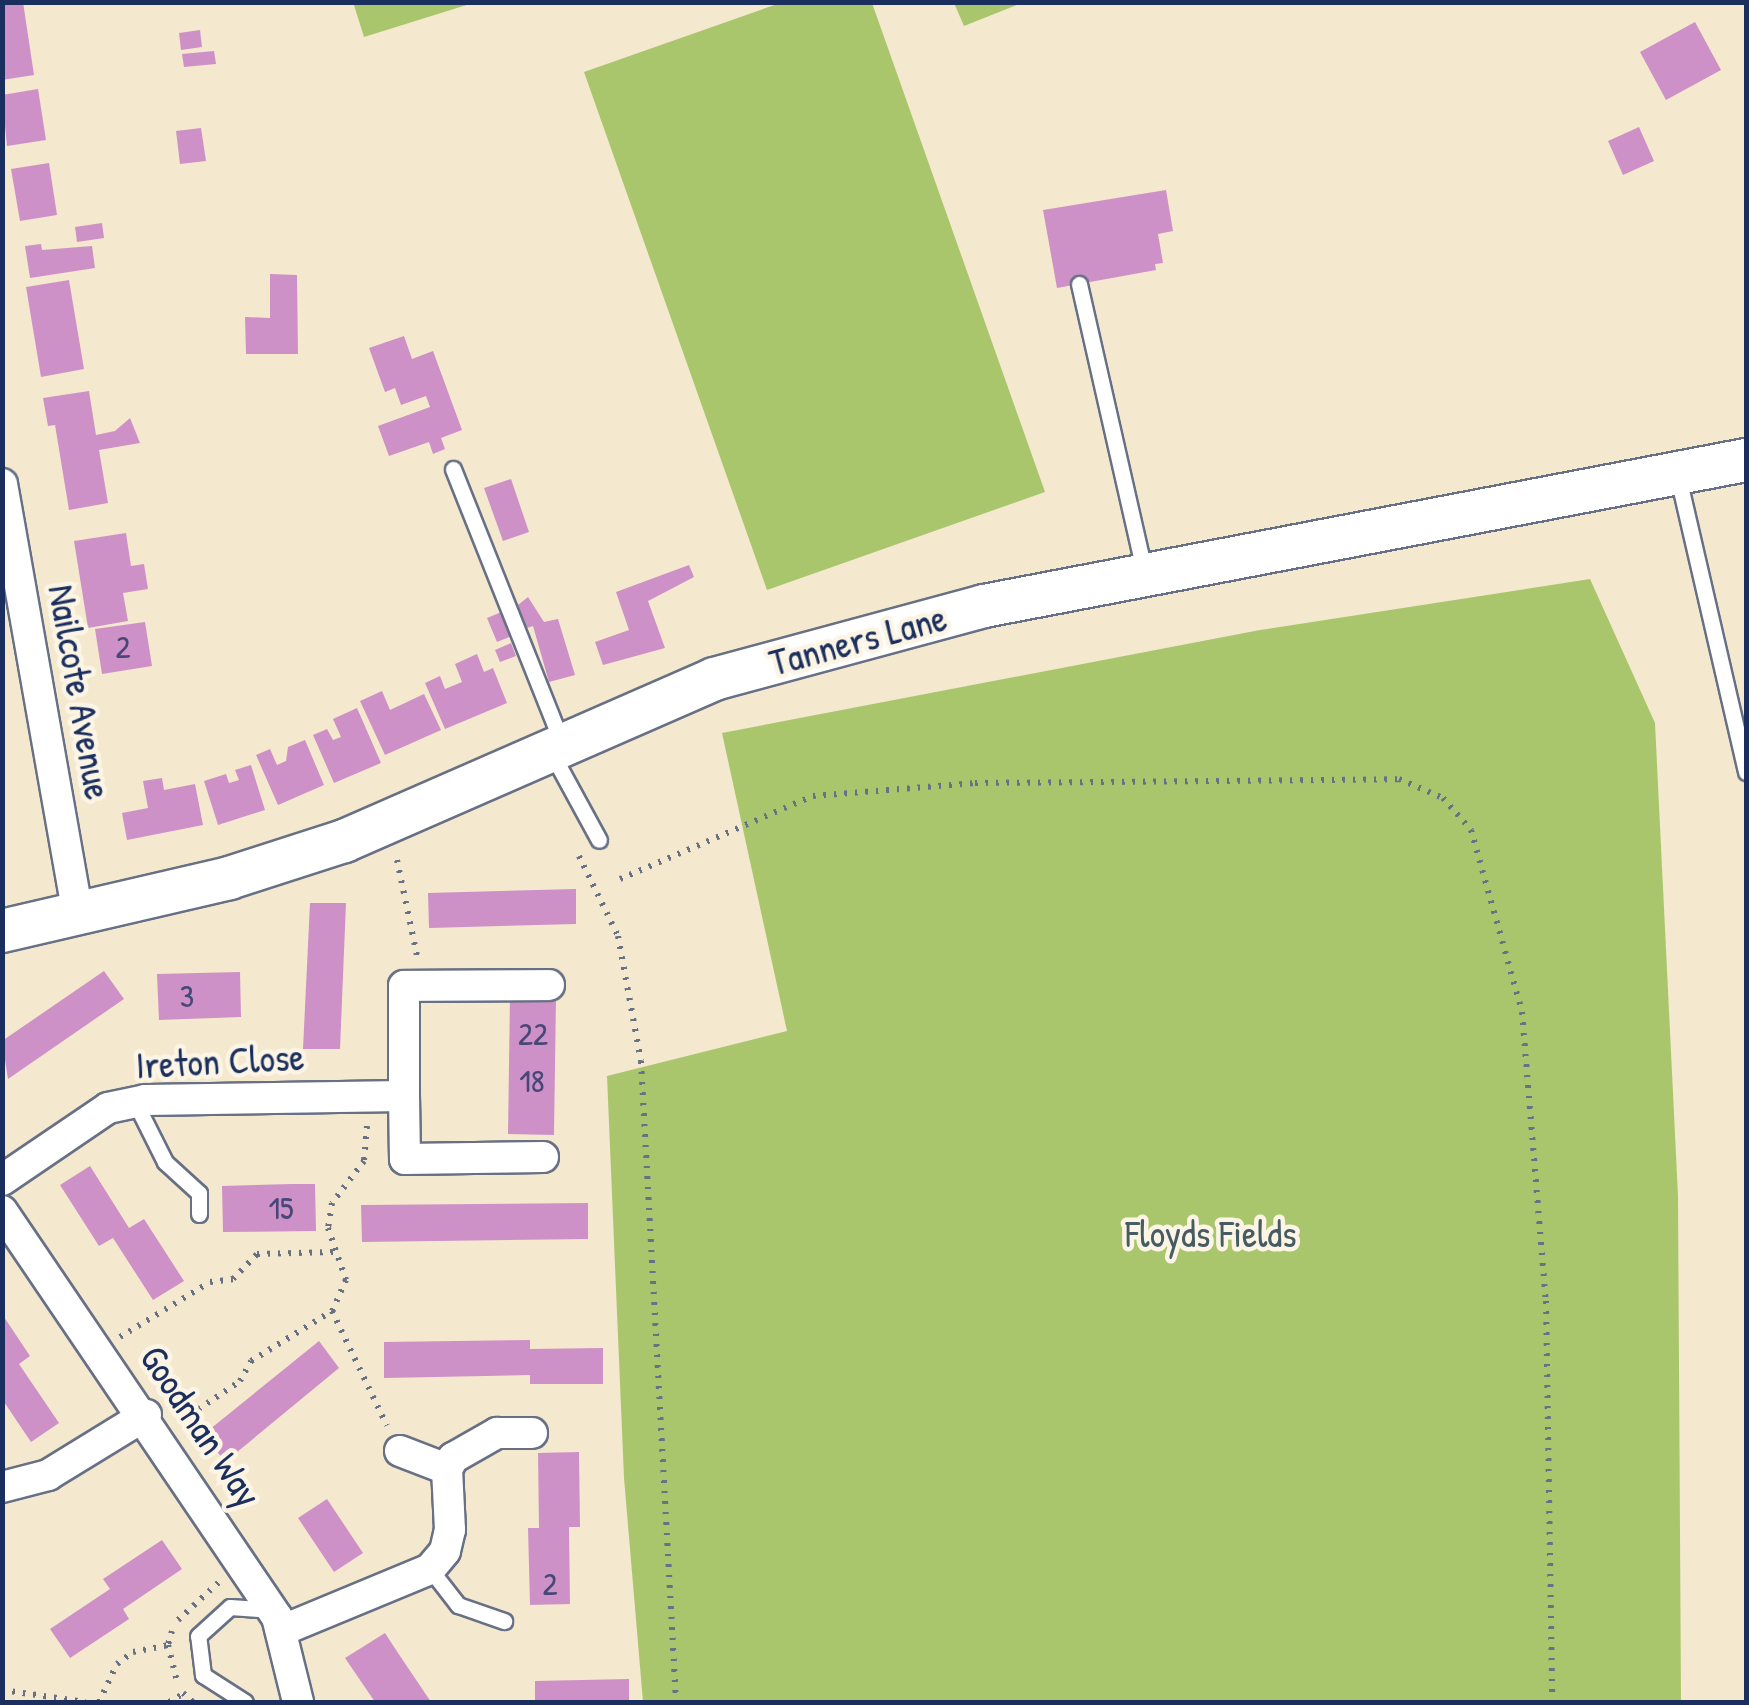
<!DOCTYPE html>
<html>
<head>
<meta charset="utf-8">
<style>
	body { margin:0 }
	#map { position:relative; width:1749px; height:1705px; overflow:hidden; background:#f4e8ce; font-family:"Patrick Hand",sans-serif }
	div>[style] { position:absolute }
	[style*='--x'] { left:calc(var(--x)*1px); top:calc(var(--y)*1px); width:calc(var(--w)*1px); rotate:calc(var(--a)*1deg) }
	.green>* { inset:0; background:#aac66c }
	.building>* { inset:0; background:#ce91c7 }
	.path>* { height:6px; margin-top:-3px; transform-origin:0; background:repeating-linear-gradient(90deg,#677085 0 2.5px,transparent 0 10.5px) }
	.roads { filter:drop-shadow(2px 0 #677085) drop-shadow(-2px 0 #677085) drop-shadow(0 2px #677085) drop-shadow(0 -2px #677085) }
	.lane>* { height:15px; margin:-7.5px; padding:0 7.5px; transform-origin:7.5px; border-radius:7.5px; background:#fff }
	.street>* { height:30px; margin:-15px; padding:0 15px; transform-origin:15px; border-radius:15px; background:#fff }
	.secondary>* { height:42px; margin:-21px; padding:0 21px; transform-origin:21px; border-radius:21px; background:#fff }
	span { translate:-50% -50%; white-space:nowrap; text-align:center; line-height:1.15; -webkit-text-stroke:9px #fcf5e5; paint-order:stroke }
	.number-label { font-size:32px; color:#484878 }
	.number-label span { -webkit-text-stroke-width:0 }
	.street-label { font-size:38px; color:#1b2f5e }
	.park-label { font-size:38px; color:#465c62 }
	.frame { position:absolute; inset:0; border:5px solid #1b2f5e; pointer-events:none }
</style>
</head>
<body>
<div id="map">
	<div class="green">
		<div style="clip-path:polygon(353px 2px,473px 2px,473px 3px,364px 37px)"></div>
		<div style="clip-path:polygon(780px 3px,872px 3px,1045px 492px,767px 590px,584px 72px)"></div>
		<div style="clip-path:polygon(954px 3px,1022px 3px,964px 26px)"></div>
		<div style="clip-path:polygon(1590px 579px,1655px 723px,1678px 1196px,1681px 1702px,643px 1702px,624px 1478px,607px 1076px,787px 1031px,722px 733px,1260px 630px)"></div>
	</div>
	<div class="building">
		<div style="clip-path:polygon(23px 2px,34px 75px,2px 80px,2px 4px)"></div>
		<div style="clip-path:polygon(1695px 22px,1721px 70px,1666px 100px,1640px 52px)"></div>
		<div style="clip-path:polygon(200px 30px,202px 47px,181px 50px,179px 33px)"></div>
		<div style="clip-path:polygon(214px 51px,216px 64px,184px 67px,182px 54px)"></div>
		<div style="clip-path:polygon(38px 89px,46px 140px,7px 146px,2px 95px)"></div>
		<div style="clip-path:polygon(1639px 127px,1654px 161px,1623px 175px,1608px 141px)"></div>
		<div style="clip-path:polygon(201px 128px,206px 161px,180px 164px,176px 131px)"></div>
		<div style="clip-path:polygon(49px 163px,57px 215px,20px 221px,11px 169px)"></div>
		<div style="clip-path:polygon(1166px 190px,1173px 231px,1158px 234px,1163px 263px,1155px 264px,1156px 270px,1057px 288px,1043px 210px)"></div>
		<div style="clip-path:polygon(102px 223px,104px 238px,77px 242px,75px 227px)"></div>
		<div style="clip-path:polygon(41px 244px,42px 250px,92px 246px,95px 268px,30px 278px,25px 246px)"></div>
		<div style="clip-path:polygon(270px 274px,297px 275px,298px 354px,246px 354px,245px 317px,270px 318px)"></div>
		<div style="clip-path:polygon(69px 280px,84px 369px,41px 377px,26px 287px)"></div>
		<div style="clip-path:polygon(404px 336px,412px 359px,433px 351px,462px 430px,441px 438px,445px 449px,433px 454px,429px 442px,389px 456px,378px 426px,430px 407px,426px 396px,401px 405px,395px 388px,385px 392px,369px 348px)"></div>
		<div style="clip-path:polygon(89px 391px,96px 435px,115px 431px,130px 418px,140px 443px,99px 450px,108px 503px,69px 510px,55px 425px,48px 426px,43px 398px)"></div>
		<div style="clip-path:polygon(511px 479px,529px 532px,503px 541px,484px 488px)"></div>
		<div style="clip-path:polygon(126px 533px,131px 566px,144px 564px,148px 589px,123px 593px,128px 621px,88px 628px,74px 541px)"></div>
		<div style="clip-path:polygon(689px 565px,694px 577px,648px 601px,665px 648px,603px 665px,595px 642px,629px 630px,616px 592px)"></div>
		<div style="clip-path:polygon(528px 597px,544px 622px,558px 619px,575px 675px,549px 682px,533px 626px,524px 629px,518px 605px)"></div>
		<div style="clip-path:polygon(504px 611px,514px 635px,497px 642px,487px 618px)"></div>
		<div style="clip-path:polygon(145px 622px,152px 666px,102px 674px,95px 629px)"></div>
		<div style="clip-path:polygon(511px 643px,516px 656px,500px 662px,495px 650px)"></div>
		<div style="clip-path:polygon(477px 654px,484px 672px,493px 668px,507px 703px,445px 729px,425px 683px,440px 676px,445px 689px,462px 682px,455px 664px)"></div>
		<div style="clip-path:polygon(382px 691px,390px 710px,424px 694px,441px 730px,385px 755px,360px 701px)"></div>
		<div style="clip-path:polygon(357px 708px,381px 763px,334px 783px,313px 735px,327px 729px,333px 740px,341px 737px,333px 719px)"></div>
		<div style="clip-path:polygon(305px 740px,324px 785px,278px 805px,256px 755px,270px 749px,277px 765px,286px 761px,288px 747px)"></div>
		<div style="clip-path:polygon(251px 765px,265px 810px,218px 825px,204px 781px,226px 774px,229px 783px,239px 780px,235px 770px)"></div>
		<div style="clip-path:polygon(162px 778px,164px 790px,195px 784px,203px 825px,127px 840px,122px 813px,148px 808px,143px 781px)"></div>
		<div style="clip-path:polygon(576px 889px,576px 924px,429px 928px,428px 893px)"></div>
		<div style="clip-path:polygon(310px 903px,346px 903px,340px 1049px,303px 1049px)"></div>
		<div style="clip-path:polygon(104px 971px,124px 999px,8px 1079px,2px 1041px)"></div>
		<div style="clip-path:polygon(240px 972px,241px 1017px,159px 1020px,157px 974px)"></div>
		<div style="clip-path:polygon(510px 997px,556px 997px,554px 1135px,508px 1134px)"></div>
		<div style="clip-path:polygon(90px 1166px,129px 1228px,144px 1219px,184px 1281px,153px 1300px,113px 1238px,99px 1246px,60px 1185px)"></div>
		<div style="clip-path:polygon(292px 1184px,315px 1184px,316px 1231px,223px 1232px,222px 1186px)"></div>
		<div style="clip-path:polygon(588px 1203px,588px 1239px,362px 1242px,361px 1205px)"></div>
		<div style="clip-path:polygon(2px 1314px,30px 1356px,19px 1364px,59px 1423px,31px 1442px,2px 1399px)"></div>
		<div style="clip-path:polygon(530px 1340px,530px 1349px,603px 1348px,603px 1384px,530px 1384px,530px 1375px,384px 1378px,384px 1342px)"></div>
		<div style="clip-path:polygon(319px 1341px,339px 1368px,225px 1462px,204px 1434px)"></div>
		<div style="clip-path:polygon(579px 1452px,580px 1527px,569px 1527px,570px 1604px,530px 1605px,528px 1528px,539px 1528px,538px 1453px)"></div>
		<div style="clip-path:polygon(327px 1499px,363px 1553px,334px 1572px,298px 1518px)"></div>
		<div style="clip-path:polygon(162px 1540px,182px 1569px,123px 1609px,129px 1619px,70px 1658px,50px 1629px,110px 1589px,103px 1579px)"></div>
		<div style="clip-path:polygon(385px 1633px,396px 1650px,431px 1702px,375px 1702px,345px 1658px)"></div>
		<div style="clip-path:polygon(629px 1679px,629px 1702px,535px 1702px,535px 1681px)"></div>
	</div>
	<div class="path">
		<div style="--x:579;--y:856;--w:89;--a:64"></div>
		<div style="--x:618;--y:936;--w:127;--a:79.6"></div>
		<div style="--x:641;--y:1061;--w:642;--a:86.87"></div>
		<div style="--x:397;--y:860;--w:98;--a:78.2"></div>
		<div style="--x:620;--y:879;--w:210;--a:-23.3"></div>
		<div style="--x:813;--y:796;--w:163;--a:-4.6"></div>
		<div style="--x:975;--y:783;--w:424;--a:-0.5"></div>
		<div style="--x:1399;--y:779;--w:48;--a:23.4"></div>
		<div style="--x:1443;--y:798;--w:43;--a:48.8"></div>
		<div style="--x:1471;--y:830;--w:189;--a:74.3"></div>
		<div style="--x:1522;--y:1012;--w:290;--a:85.3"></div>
		<div style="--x:1546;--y:1301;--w:401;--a:89.1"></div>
		<div style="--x:367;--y:1126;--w:35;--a:95"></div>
		<div style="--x:364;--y:1161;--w:53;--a:127.3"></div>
		<div style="--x:332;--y:1203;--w:25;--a:99"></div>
		<div style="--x:328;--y:1228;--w:55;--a:70.9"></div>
		<div style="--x:346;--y:1280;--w:34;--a:114"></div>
		<div style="--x:332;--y:1311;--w:127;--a:64.4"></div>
		<div style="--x:120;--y:1337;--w:105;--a:-31.4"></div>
		<div style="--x:210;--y:1282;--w:23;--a:-7"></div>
		<div style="--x:233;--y:1279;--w:35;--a:-46"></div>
		<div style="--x:257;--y:1254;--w:76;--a:-1.5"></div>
		<div style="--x:181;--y:1421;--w:71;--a:-34.1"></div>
		<div style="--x:240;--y:1381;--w:23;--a:-61"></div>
		<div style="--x:251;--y:1361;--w:95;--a:-31.7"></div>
		<div style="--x:178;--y:1620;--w:56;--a:-42.8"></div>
		<div style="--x:172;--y:1631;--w:15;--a:106"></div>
		<div style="--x:168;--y:1645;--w:37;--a:76"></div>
		<div style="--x:2;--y:1690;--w:84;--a:8.2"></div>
		<div style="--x:183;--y:1693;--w:13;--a:42"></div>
		<div style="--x:99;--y:1702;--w:42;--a:-64.7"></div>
		<div style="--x:117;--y:1664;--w:20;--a:-37"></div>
		<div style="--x:133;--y:1652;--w:36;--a:-11"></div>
		<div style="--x:169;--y:1702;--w:16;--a:-30"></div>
	</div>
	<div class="roads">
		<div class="lane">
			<div style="--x:1079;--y:284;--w:294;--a:77.2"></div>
			<div style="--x:453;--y:469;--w:295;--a:68.3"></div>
			<div style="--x:1678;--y:477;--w:303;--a:77"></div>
			<div style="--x:551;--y:752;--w:100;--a:61.4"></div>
			<div style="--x:135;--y:1102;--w:67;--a:63.4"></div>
			<div style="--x:165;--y:1162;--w:46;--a:42.4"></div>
			<div style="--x:199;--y:1193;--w:21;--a:90"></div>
			<div style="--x:430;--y:1569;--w:46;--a:52.1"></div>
			<div style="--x:458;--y:1605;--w:49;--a:19.2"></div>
			<div style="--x:245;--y:1702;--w:50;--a:-147.3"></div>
			<div style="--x:203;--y:1675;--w:39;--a:-97"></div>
			<div style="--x:198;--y:1636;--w:43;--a:-42.2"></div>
			<div style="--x:230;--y:1607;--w:39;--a:4"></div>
		</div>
		<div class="street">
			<div style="--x:2;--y:484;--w:437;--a:80"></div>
			<div style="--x:404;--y:1096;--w:63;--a:89.1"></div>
			<div style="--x:405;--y:1159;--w:138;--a:-0.8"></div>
			<div style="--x:2;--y:1180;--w:128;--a:-34.2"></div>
			<div style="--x:108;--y:1108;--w:38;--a:-12"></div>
			<div style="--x:145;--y:1100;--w:259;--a:-0.9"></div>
			<div style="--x:404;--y:1096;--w:110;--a:-90"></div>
			<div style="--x:404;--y:986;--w:145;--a:-0.4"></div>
			<div style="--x:2;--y:1211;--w:490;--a:55.9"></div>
			<div style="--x:277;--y:1617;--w:88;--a:76.1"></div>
			<div style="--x:400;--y:1451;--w:50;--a:21"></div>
			<div style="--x:2;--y:1487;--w:48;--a:-14.6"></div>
			<div style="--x:48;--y:1475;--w:115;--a:-31.5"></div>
			<div style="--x:283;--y:1630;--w:159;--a:-22.5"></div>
			<div style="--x:430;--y:1569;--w:23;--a:-50"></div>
			<div style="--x:445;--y:1551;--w:22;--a:-77"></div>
			<div style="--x:450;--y:1530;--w:61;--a:-92.8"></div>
			<div style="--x:447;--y:1469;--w:13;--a:-61"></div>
			<div style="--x:453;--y:1458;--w:51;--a:-29.6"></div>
			<div style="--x:497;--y:1433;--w:35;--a:0"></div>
		</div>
		<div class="secondary">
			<div style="--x:2;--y:931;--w:233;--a:-13.1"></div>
			<div style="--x:229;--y:878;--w:121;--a:-17.8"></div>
			<div style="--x:344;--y:841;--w:404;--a:-23.6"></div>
			<div style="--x:714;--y:679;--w:280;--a:-15.1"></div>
			<div style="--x:984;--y:606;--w:776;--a:-10.85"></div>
		</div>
	</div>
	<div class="number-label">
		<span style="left:123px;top:647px">2</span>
		<span style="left:187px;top:996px">3</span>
		<span style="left:533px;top:1034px">22</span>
		<span style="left:532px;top:1081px">18</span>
		<span style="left:281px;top:1208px">15</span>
		<span style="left:550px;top:1584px">2</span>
	</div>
	<div class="street-label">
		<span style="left:858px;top:640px;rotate:-15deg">Tanners Lane</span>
		<span style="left:80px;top:692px;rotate:80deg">Nailcote Avenue</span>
		<span style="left:220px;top:1061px;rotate:-3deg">Ireton Close</span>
		<span style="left:201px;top:1426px;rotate:56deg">Goodman Way</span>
	</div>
	<div class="park-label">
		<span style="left:1211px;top:1234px">Floyds Fields</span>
	</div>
	<div class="frame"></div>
</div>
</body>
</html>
